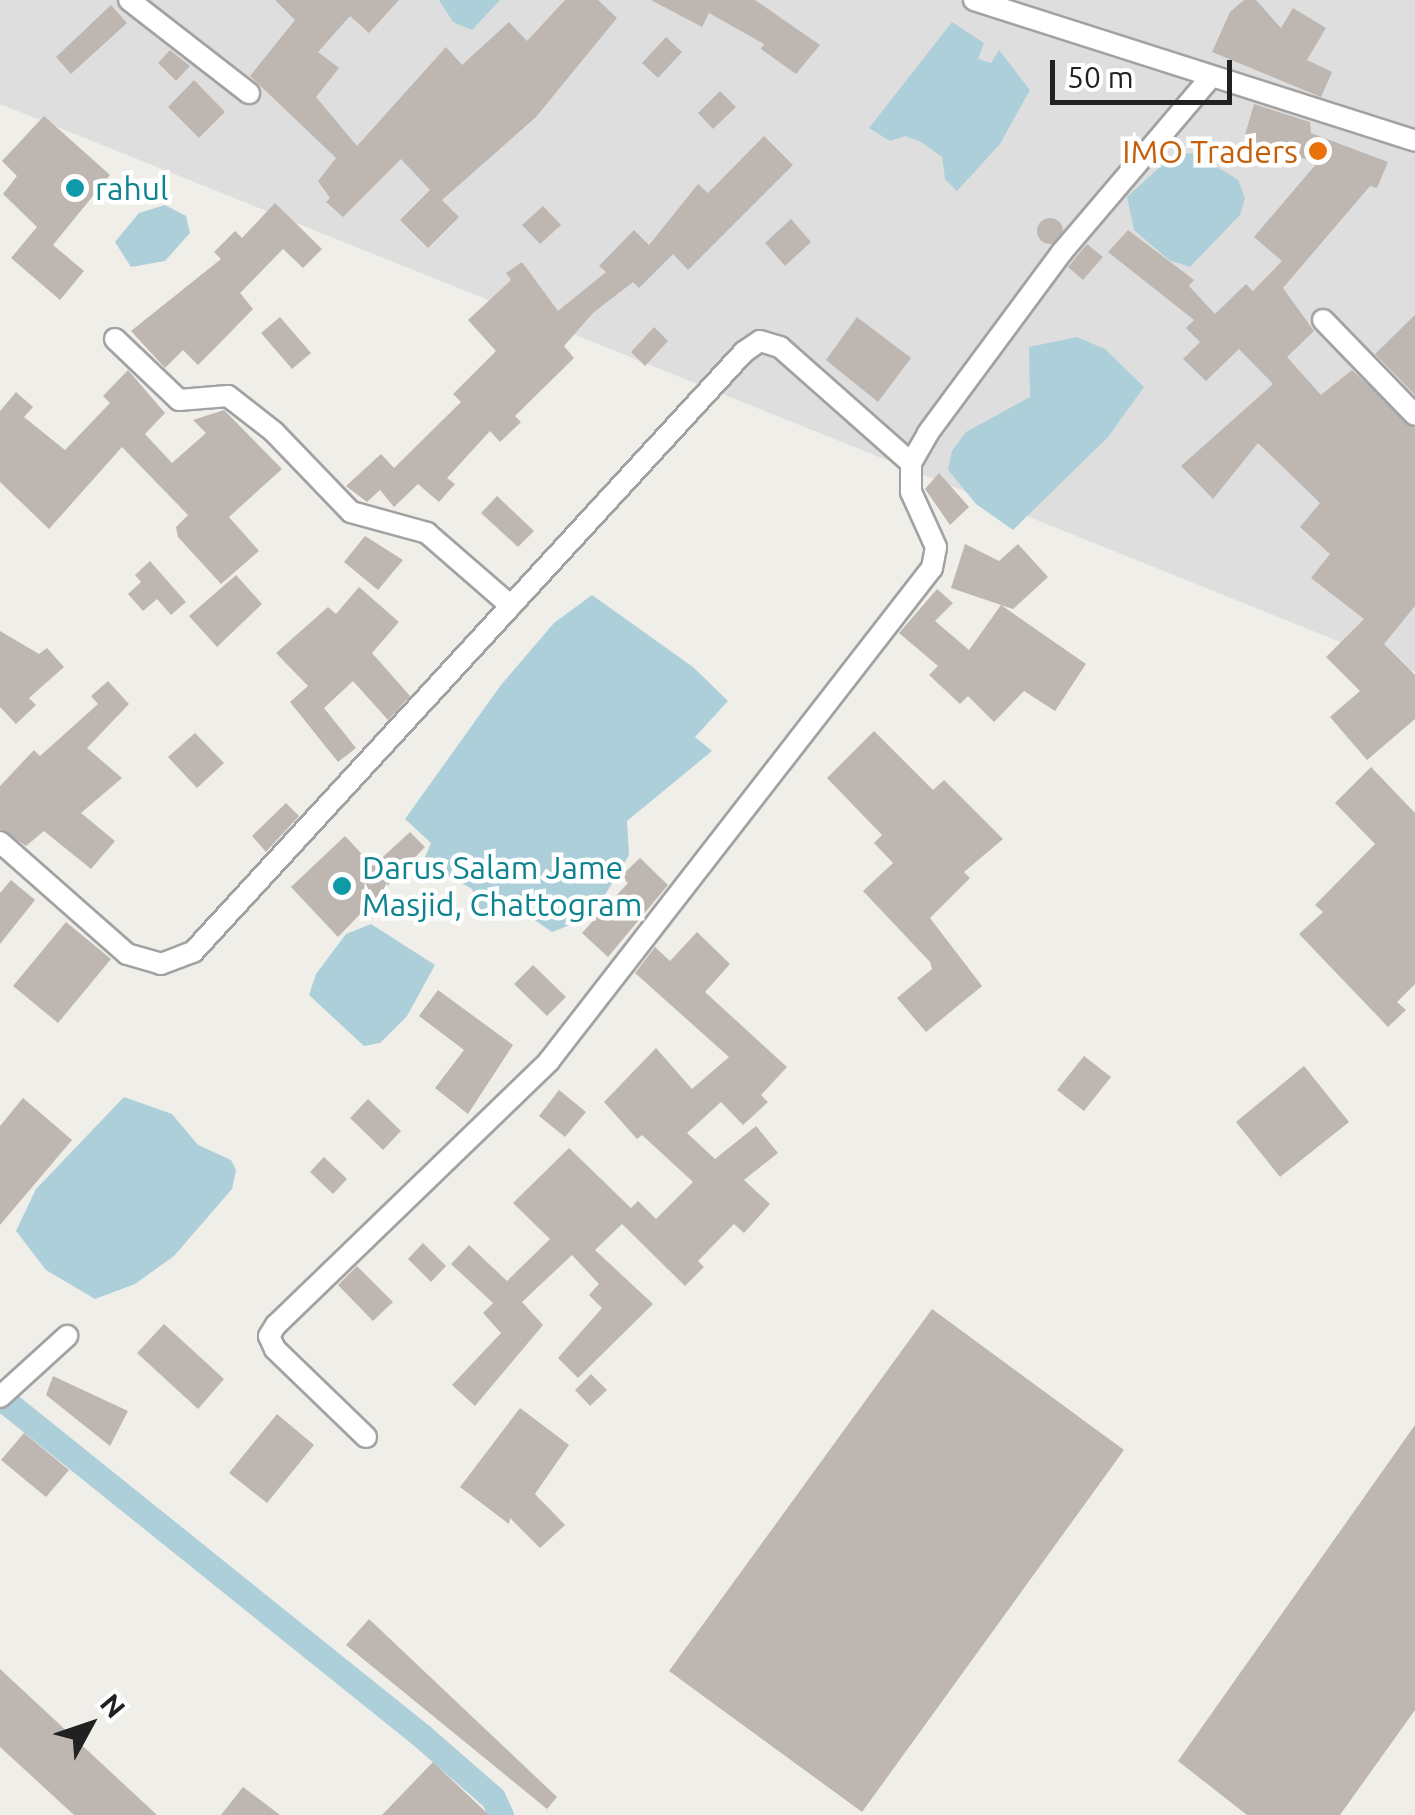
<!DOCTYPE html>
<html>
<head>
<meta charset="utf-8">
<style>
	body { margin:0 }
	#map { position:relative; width:1415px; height:1815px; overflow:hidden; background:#f0eee8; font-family:Ubuntu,sans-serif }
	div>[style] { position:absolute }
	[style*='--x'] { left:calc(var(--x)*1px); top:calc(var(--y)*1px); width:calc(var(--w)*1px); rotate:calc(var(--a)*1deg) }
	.residential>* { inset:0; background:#dfdede }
	.water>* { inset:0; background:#adcfda }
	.canal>* { height:25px; margin:-12.5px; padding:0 12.5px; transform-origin:12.5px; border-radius:12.5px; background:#adcfda }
	.building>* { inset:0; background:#beb7b1 }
	.round { border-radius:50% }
	.roads { filter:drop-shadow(2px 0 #a2a2a2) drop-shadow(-2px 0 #a2a2a2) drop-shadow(0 2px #a2a2a2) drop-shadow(0 -2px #a2a2a2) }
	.minor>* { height:20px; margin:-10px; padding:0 10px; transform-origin:10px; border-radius:10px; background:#fff }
	.dots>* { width:28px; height:28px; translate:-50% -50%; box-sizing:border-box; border:5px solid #fff; border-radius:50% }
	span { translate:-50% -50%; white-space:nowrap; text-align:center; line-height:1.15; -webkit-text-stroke:9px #fff; paint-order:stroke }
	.food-label { font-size:32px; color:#c56008 }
	.right { translate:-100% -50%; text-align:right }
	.culture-label { font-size:32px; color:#0d838f }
	.left { translate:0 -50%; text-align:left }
	.north { position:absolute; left:40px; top:1675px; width:100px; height:100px; -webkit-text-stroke:8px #fff; paint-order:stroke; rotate:50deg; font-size:28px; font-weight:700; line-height:40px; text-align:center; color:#212121 }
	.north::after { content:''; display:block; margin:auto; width:35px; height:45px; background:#212121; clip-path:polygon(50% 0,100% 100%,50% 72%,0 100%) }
	.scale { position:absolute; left:1050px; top:60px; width:182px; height:45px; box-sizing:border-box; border:5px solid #212121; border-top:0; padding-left:12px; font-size:30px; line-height:35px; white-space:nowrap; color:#212121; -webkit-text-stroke:8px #fff; paint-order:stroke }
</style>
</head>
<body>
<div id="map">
	<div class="residential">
		<div style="clip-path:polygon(0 0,1415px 0,1415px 672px,0 104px)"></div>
	</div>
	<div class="water">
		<div style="clip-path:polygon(439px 0,500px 0,472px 30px,453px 22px)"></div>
		<div style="clip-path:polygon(952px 22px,984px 43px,978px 59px,991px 63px,999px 50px,1030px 90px,1000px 144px,957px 191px,945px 179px,942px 157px,921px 142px,905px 136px,890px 141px,869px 128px)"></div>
		<div style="clip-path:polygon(1195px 153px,1238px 180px,1245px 198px,1240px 215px,1190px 267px,1169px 260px,1134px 230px,1127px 197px,1174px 154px)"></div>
		<div style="clip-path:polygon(165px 205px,186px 216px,190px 233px,165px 261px,131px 267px,115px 242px,139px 213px)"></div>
		<div style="clip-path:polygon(1077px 337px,1105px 349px,1144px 387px,1108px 437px,1013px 530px,976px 504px,948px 470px,952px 451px,966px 432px,1030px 397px,1029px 347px)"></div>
		<div style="clip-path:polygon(592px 595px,693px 667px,728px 701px,695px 737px,712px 751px,627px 821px,629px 855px,602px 900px,583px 920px,552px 932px,520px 910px,494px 917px,480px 913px,472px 889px,423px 862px,431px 843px,405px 819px,501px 685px,554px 623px)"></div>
		<div style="clip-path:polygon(371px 924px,435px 965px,407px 1016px,380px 1043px,364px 1046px,309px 995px,316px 974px,346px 934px)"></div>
		<div style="clip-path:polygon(124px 1097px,172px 1114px,198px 1145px,231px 1160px,236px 1170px,232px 1189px,174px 1256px,135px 1284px,95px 1299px,46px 1270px,16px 1231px,36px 1189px)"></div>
	</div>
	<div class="canal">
		<div style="--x:0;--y:1397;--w:541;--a:38.78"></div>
		<div style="--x:422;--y:1736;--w:94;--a:41.1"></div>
		<div style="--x:493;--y:1798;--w:19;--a:65"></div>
	</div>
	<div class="building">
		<div style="clip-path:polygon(275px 0,399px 0,369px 33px,350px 16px,318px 52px,339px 68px,316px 97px,357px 146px,446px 47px,462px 65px,509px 22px,527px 41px,565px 0,598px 0,617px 18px,536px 117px,442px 200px,459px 217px,428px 248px,400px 220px,430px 190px,401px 159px,343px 217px,326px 202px,330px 198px,318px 181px,336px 158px,250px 76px,295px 20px)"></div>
		<div style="clip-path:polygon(651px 0,755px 0,820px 45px,796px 74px,761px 49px,764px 44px,709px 13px,702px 27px)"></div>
		<div style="clip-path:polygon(1244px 0,1256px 0,1281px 28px,1293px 8px,1326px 28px,1307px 60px,1332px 72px,1321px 97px,1212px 52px,1230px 12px)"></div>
		<div style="clip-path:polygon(111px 5px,127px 23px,71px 74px,56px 57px)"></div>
		<div style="clip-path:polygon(666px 37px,682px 52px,658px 78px,642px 63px)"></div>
		<div style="clip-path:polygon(170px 50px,190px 66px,176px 81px,158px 63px)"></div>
		<div style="clip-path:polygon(194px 80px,225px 112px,199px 138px,168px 107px)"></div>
		<div style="clip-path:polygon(720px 91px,736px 107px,713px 129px,698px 113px)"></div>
		<div style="clip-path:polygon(1254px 104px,1310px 122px,1311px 133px,1388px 162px,1377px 188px,1370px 186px,1283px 288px,1314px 331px,1287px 357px,1321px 395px,1352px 370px,1415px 428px,1415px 606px,1384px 644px,1415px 675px,1415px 719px,1367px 760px,1330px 717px,1360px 691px,1326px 657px,1364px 619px,1311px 578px,1330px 554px,1300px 527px,1320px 503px,1258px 443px,1213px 499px,1181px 466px,1273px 384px,1239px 349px,1206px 381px,1183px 359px,1200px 342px,1186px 328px,1194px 320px,1108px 252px,1128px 230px,1194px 280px,1189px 286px,1215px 314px,1246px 284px,1253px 291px,1282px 261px,1254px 237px,1317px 163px,1244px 138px)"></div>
		<div style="clip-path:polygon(44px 116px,110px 175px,53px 245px,84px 271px,60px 300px,11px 258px,37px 227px,3px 194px,17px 176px,2px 161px)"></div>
		<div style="clip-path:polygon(764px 136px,793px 165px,688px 270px,673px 254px,639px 288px,633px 282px,593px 313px,564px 346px,574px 358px,515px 416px,521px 422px,500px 442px,490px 431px,447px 478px,455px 484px,439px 502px,418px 484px,394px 507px,380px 490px,367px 502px,346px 486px,381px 454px,394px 468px,461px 402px,453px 394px,496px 351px,468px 320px,511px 280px,506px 273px,522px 262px,558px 311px,606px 272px,599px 266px,634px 230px,649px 245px,698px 184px,708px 193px)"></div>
		<div style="clip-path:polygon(275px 203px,322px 249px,303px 268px,283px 249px,240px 293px,253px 309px,219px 344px,198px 365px,183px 350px,165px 368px,131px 331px,221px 259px,214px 252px,235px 231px,242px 238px)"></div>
		<div style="clip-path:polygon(543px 206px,561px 225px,540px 244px,522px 225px)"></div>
		<div class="round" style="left:1037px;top:218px;width:26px;height:26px"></div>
		<div style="clip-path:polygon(791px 219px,811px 242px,785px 266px,765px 243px)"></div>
		<div style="clip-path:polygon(1087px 244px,1103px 257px,1083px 280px,1068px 267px)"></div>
		<div style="clip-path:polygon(1415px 315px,1415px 395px,1375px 354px)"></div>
		<div style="clip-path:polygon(280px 317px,311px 353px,292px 369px,261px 333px)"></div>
		<div style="clip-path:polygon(857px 317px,911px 358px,878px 402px,826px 360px)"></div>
		<div style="clip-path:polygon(654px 327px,668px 341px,645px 366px,631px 352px)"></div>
		<div style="clip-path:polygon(128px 370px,165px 413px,145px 434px,172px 463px,206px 433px,193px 420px,224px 410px,282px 469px,229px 517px,259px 551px,221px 584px,178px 537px,176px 527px,188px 515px,122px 447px,49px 529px,0 482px,0 411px,16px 392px,33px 407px,24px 417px,65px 450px,110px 403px,103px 396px)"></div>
		<div style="clip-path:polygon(939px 473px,969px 507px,950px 525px,925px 489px)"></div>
		<div style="clip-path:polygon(497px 496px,534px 531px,518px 547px,481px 513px)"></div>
		<div style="clip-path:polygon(365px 536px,403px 560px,378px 590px,344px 562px)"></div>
		<div style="clip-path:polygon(965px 544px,999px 561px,1018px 544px,1048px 577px,1013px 609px,1001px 605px,1086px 664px,1055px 711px,1024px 691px,994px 722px,968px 696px,960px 704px,929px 675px,938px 666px,899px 633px,937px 589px,953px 603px,935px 621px,969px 650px,1001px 605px,951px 588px)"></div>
		<div style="clip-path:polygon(150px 561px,186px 602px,171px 615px,157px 599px,143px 611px,128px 594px,141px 582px,135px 575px)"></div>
		<div style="clip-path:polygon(236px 575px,262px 604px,217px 647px,189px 616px)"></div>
		<div style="clip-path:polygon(359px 587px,399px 622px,372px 653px,410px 696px,388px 720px,353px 681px,324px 708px,356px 748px,338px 762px,290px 702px,308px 686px,276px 653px,328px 607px,336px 614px)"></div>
		<div style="clip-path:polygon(0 631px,39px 654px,47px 648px,64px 667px,29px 698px,36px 705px,16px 724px,0 707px)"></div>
		<div style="clip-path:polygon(108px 681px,129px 704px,87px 748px,122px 778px,81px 813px,115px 841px,91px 869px,44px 831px,26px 846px,0 829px,0 786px,34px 750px,40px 756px,98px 704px,91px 696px)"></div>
		<div style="clip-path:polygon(874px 731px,933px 790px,944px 780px,1003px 839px,964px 872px,970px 878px,930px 918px,982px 986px,926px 1032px,897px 998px,932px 969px,930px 962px,863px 891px,893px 863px,874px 843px,882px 835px,827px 778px)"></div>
		<div style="clip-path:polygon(195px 733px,224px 763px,197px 788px,168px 757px)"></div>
		<div style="clip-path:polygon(1371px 767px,1415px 813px,1415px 984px,1397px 1002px,1406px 1010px,1388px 1027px,1299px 934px,1323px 912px,1315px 905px,1375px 844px,1335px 803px)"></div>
		<div style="clip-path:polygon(286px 803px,299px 816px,266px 852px,252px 836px)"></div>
		<div style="clip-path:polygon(410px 832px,425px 847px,338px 937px,291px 887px,345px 836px,373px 866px)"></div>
		<div style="clip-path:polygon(640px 858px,668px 885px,608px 957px,582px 933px,628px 883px,621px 876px)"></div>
		<div style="clip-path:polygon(11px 880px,35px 900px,0 944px,0 893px)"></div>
		<div style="clip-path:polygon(66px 922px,111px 959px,58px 1023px,13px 986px)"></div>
		<div style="clip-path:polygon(697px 932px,730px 964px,705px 992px,787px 1067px,761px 1095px,768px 1102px,743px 1125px,721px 1102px,687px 1133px,715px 1159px,756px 1126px,778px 1153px,744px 1180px,770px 1204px,744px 1233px,734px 1224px,698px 1261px,704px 1267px,685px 1286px,622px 1224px,595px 1250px,653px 1304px,578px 1378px,558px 1358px,602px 1308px,589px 1295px,599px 1284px,572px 1255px,522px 1302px,543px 1325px,475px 1406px,452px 1385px,501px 1333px,483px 1313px,493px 1303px,451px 1264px,469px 1245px,507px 1281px,550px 1239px,513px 1203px,569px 1148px,631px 1208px,638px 1201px,656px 1219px,693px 1182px,642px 1135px,637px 1139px,604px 1102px,656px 1048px,692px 1089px,729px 1057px,635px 973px,655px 947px,670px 961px)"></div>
		<div style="clip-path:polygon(533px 965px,566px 997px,547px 1016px,514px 984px)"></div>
		<div style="clip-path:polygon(438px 990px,513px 1045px,468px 1114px,435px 1088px,464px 1050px,419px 1016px)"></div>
		<div style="clip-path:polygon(1084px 1056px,1111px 1077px,1084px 1111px,1057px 1090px)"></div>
		<div style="clip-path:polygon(1304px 1066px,1349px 1122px,1280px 1177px,1236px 1122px)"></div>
		<div style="clip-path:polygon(559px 1090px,586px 1112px,565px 1137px,539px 1116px)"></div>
		<div style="clip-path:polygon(23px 1098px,72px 1140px,0 1225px,0 1126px)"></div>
		<div style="clip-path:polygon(368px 1099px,401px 1131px,383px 1150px,350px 1118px)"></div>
		<div style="clip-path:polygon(324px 1157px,347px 1179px,333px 1194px,310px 1172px)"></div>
		<div style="clip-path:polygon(423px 1243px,446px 1266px,431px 1282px,408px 1259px)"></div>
		<div style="clip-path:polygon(357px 1266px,393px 1302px,373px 1321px,338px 1285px)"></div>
		<div style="clip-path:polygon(932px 1309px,1124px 1450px,862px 1812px,669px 1671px)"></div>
		<div style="clip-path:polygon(164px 1324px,224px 1379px,198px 1409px,137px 1353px)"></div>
		<div style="clip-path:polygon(591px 1374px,607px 1390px,590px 1406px,575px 1390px)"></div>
		<div style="clip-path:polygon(53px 1376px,128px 1411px,110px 1446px,46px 1395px)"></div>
		<div style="clip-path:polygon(520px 1408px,569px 1445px,535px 1494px,565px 1525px,540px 1548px,510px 1518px,509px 1524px,460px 1487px)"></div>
		<div style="clip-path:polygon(277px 1414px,314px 1445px,267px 1503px,229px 1473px)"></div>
		<div style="clip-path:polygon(1415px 1425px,1415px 1710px,1340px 1815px,1247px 1815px,1178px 1761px)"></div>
		<div style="clip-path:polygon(24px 1433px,69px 1470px,46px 1497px,1px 1460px)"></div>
		<div style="clip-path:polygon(369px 1619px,557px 1797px,547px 1809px,346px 1645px)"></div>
		<div style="clip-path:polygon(0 1669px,157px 1815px,74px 1815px,0 1747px)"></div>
		<div style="clip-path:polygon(433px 1762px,489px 1815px,382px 1815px)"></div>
		<div style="clip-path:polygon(243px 1787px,280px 1815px,221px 1815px)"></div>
	</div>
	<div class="roads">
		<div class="minor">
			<div style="--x:129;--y:0;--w:152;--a:37.8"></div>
			<div style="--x:974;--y:0;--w:463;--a:17.7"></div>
			<div style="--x:1323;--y:320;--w:132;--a:45.9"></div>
			<div style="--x:115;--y:339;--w:88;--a:43.6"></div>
			<div style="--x:179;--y:400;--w:49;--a:-4.7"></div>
			<div style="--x:228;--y:396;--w:58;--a:38"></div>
			<div style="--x:274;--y:432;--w:111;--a:46.1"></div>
			<div style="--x:351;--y:512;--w:79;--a:15.4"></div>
			<div style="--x:427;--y:533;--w:111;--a:41"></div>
			<div style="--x:0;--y:842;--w:169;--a:41.4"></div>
			<div style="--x:127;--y:954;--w:35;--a:16"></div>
			<div style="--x:161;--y:964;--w:34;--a:-21"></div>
			<div style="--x:193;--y:952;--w:815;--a:-47.44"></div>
			<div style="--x:744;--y:352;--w:19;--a:-35"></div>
			<div style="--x:760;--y:341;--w:21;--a:17"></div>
			<div style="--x:780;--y:347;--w:175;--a:41.5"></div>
			<div style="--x:0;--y:1397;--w:91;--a:-42.3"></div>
			<div style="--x:366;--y:1437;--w:127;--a:-136"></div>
			<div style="--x:275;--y:1349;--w:14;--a:-115"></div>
			<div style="--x:269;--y:1336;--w:13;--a:-58"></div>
			<div style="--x:276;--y:1325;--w:380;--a:-44"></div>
			<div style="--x:549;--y:1061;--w:624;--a:-52.16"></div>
			<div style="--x:932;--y:568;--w:21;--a:-79"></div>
			<div style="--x:936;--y:547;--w:60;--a:-114.4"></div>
			<div style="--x:911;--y:492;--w:29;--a:-90"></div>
			<div style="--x:911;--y:463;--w:34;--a:-60"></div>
			<div style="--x:928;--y:433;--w:225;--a:-53.5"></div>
			<div style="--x:1062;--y:252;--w:228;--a:-49.6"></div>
		</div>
	</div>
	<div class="dots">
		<div style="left:1318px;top:151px;background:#e8710a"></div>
		<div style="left:75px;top:188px;background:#0f9aa8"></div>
		<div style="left:342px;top:886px;background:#0f9aa8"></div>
	</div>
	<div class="food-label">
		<span class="right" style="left:1298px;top:151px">IMO Traders</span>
	</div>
	<div class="culture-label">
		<span class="left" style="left:95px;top:188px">rahul</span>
		<span class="left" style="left:362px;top:886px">Darus Salam Jame<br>Masjid, Chattogram</span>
	</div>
	<div class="north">N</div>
	<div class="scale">50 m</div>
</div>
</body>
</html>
